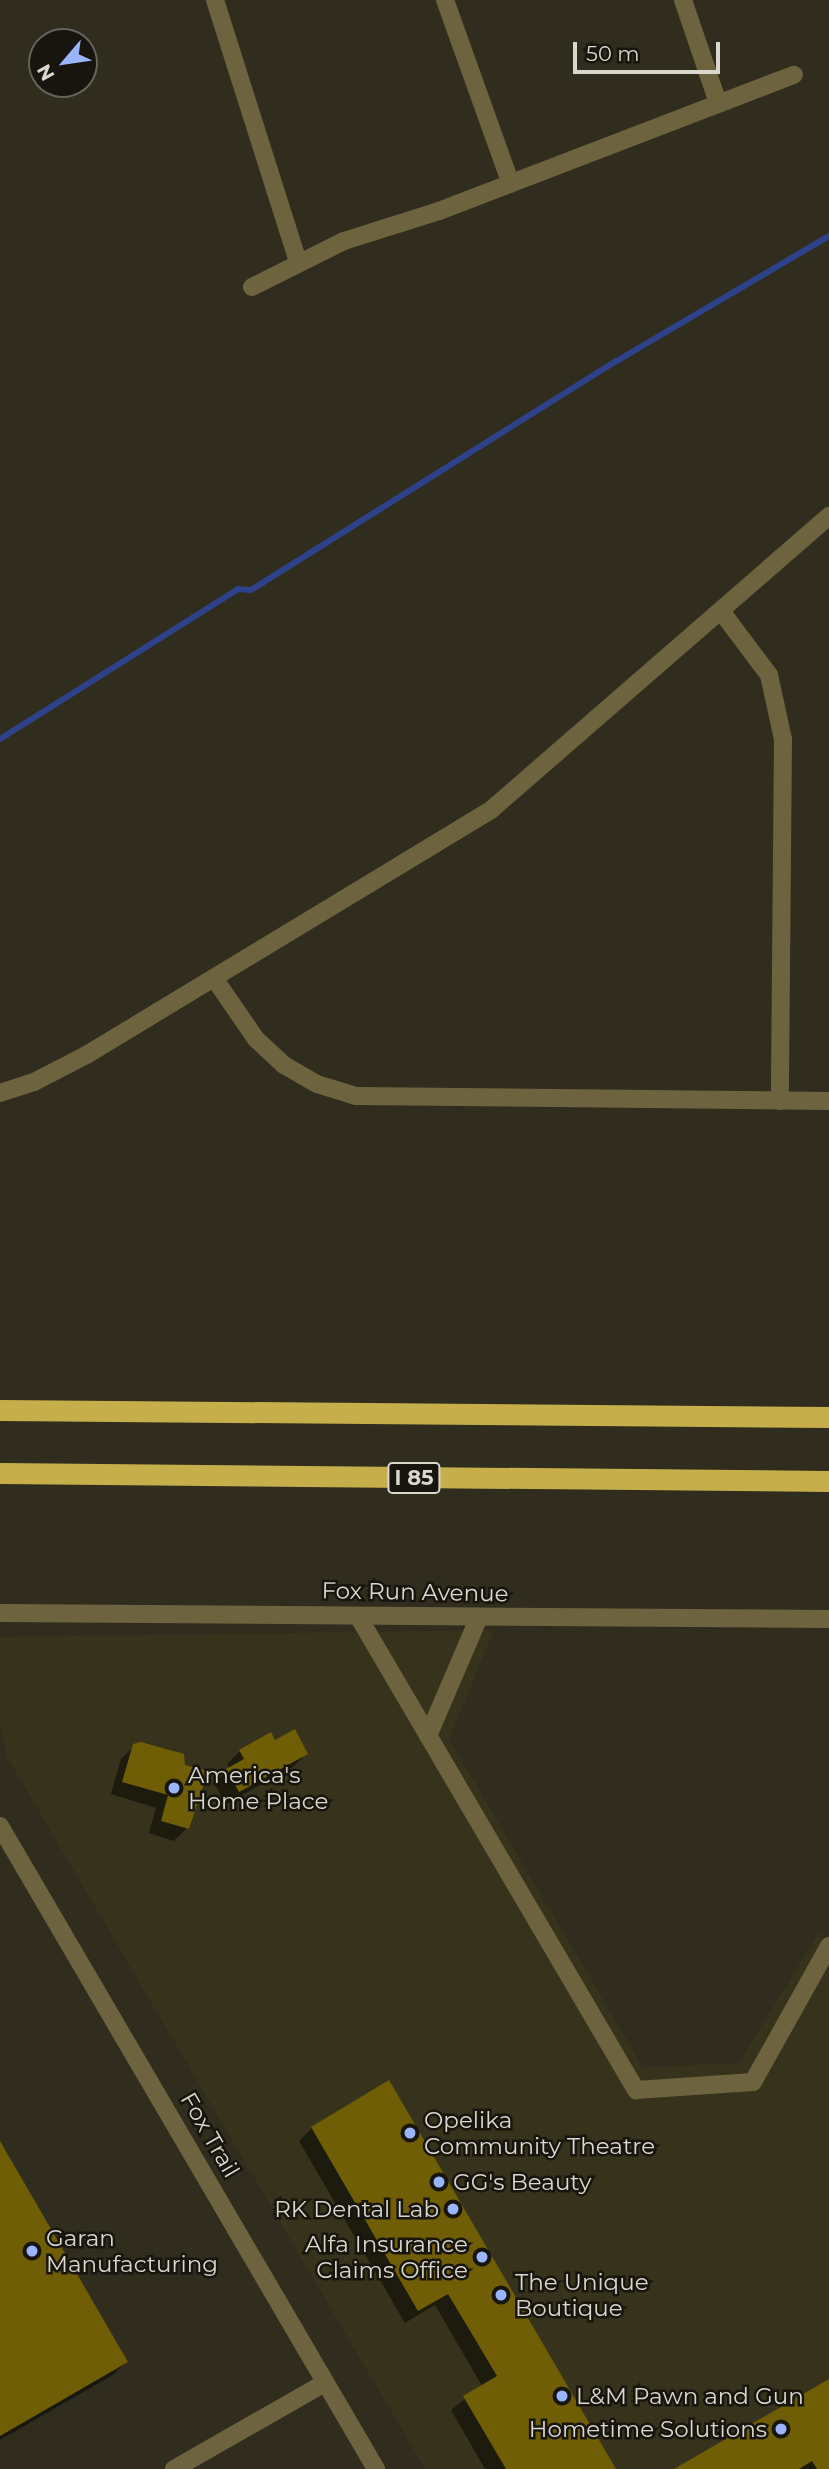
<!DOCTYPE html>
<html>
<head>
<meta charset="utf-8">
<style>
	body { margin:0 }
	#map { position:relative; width:829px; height:2469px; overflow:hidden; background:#302d1e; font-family:Montserrat,sans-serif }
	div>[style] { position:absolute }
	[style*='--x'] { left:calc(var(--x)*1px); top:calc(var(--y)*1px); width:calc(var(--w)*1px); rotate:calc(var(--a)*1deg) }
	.built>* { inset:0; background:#37321c }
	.shadow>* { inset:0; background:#0007 }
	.stream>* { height:6px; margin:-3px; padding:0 3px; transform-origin:3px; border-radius:3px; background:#2e428b }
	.building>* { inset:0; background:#6f5e05 }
	.minor>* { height:18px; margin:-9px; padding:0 9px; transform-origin:9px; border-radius:9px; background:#6d643f }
	.highway>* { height:21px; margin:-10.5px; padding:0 10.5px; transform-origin:10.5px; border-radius:10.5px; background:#c6af4a }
	.dots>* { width:19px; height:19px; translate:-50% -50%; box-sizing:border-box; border:4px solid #17150e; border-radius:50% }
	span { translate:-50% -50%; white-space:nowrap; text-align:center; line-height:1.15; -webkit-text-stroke:5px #17150e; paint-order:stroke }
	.shield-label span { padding:2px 5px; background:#17150e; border:2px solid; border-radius:5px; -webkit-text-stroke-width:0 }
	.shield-label { font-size:21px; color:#d9d7ce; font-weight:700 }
	.street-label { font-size:23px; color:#d9d7ce }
	.poi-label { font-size:23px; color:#d9d7ce }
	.left { translate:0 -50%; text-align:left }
	.right { translate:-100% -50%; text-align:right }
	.north { position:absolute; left:28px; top:28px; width:70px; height:70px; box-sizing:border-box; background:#17150e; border:2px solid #65635b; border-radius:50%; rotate:241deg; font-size:19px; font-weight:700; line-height:28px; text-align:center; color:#d9d7ce }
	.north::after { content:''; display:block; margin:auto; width:24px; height:32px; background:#9bb5fd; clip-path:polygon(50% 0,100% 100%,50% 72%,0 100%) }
	.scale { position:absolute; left:573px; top:42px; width:147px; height:32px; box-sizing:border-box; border:4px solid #d9d7ce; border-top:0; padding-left:9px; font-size:21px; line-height:24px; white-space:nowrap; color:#d9d7ce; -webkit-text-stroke:5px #17150e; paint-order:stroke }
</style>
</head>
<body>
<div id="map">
	<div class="built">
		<div style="clip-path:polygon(494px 1630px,449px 1739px,643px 2067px,739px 2063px,819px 1932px,829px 1949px,829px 2469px,425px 2469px,6px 1755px,0 1722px,0 1637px)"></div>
	</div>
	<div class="shadow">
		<div style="clip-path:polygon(274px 1742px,306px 1754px,293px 1767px,226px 1804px,214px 1783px,230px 1769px,227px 1764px,240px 1751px)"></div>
		<div style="clip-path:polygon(134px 1746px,182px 1756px,187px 1828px,174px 1841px,149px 1833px,156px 1808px,111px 1794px,121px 1759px)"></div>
		<div style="clip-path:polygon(312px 2128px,614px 2469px,485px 2469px,451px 2410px,482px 2386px,435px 2305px,405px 2323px,299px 2141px)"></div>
		<div style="clip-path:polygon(0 2144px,126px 2362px,113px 2375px,0 2440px)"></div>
		<div style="clip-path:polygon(829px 2381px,829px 2469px,678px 2469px)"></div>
	</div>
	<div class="stream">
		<div style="--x:0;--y:739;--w:281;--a:-32.2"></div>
		<div style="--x:238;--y:589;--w:13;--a:4"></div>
		<div style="--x:251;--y:590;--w:430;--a:-32.1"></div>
		<div style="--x:615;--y:362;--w:248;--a:-30.5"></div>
	</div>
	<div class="building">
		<div style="clip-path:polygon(295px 1729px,308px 1754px,239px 1792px,226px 1769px,244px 1759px,239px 1750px,271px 1732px,275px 1740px)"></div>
		<div style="clip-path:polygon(141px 1742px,184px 1754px,185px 1765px,208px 1771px,189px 1829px,161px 1821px,168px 1795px,122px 1782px,133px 1744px)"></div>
		<div style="clip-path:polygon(389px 2080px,441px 2169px,616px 2469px,506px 2469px,463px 2396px,497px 2376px,448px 2294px,418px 2311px,311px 2127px)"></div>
		<div style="clip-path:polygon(0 2141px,128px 2362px,0 2436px)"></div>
		<div style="clip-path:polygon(829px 2379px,829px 2469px,817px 2469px,812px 2461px,799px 2469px,674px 2469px)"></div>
	</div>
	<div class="minor">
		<div style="--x:215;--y:0;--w:274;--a:72.4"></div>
		<div style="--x:445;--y:0;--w:195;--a:70.3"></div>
		<div style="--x:683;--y:0;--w:109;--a:71.2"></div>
		<div style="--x:252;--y:287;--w:103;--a:-26.6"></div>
		<div style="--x:344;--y:241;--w:100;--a:-17.5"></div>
		<div style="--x:439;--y:211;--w:380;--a:-21"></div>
		<div style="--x:721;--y:611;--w:80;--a:53.1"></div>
		<div style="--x:769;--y:675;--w:66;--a:77.7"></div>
		<div style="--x:783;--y:739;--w:362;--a:90.5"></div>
		<div style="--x:214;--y:978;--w:74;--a:55.5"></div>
		<div style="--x:256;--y:1039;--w:38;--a:43"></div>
		<div style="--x:284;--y:1065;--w:38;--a:30"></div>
		<div style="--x:317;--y:1084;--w:41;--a:17.1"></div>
		<div style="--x:356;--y:1096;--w:473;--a:0.6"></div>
		<div style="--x:0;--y:1093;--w:36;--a:-18"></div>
		<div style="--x:34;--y:1082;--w:61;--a:-27.4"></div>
		<div style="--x:88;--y:1054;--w:472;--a:-31.2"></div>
		<div style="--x:492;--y:809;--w:447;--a:-41"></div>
		<div style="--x:0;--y:1613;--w:829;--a:0.41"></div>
		<div style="--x:358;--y:1616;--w:550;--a:59.61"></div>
		<div style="--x:636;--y:2090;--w:117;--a:-3.9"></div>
		<div style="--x:753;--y:2082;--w:156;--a:-60.8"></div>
		<div style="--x:428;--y:1736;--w:129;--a:-66.8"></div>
		<div style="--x:0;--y:1826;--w:745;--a:59.68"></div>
		<div style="--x:174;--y:2469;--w:174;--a:-29.7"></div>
	</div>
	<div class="highway">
		<div style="--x:0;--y:1410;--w:829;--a:0.48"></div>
		<div style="--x:0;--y:1473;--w:829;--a:0.55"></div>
	</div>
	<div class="dots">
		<div style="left:174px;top:1788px;background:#9bb5fd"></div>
		<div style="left:410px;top:2133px;background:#9bb5fd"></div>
		<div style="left:439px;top:2182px;background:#9bb5fd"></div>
		<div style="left:453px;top:2209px;background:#9bb5fd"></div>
		<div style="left:32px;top:2251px;background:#9bb5fd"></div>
		<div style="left:482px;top:2257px;background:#9bb5fd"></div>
		<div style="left:501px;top:2295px;background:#9bb5fd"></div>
		<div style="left:562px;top:2396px;background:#9bb5fd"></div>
		<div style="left:781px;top:2429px;background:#9bb5fd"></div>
	</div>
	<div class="shield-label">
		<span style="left:414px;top:1478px">I 85</span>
	</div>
	<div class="street-label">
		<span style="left:415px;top:1592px;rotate:1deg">Fox Run Avenue</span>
		<span style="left:210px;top:2135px;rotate:60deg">Fox Trail</span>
	</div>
	<div class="poi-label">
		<span class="left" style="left:188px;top:1788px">America's<br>Home Place</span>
		<span class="left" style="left:424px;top:2133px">Opelika<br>Community Theatre</span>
		<span class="left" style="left:453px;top:2182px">GG's Beauty</span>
		<span class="right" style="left:439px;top:2209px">RK Dental Lab</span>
		<span class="left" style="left:46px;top:2251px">Garan<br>Manufacturing</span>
		<span class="right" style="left:468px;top:2257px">Alfa Insurance<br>Claims Office</span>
		<span class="left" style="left:515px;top:2295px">The Unique<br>Boutique</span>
		<span class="left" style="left:576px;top:2396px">L&amp;M Pawn and Gun</span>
		<span class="right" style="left:767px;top:2429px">Hometime Solutions</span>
	</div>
	<div class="north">N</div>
	<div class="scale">50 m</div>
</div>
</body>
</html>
